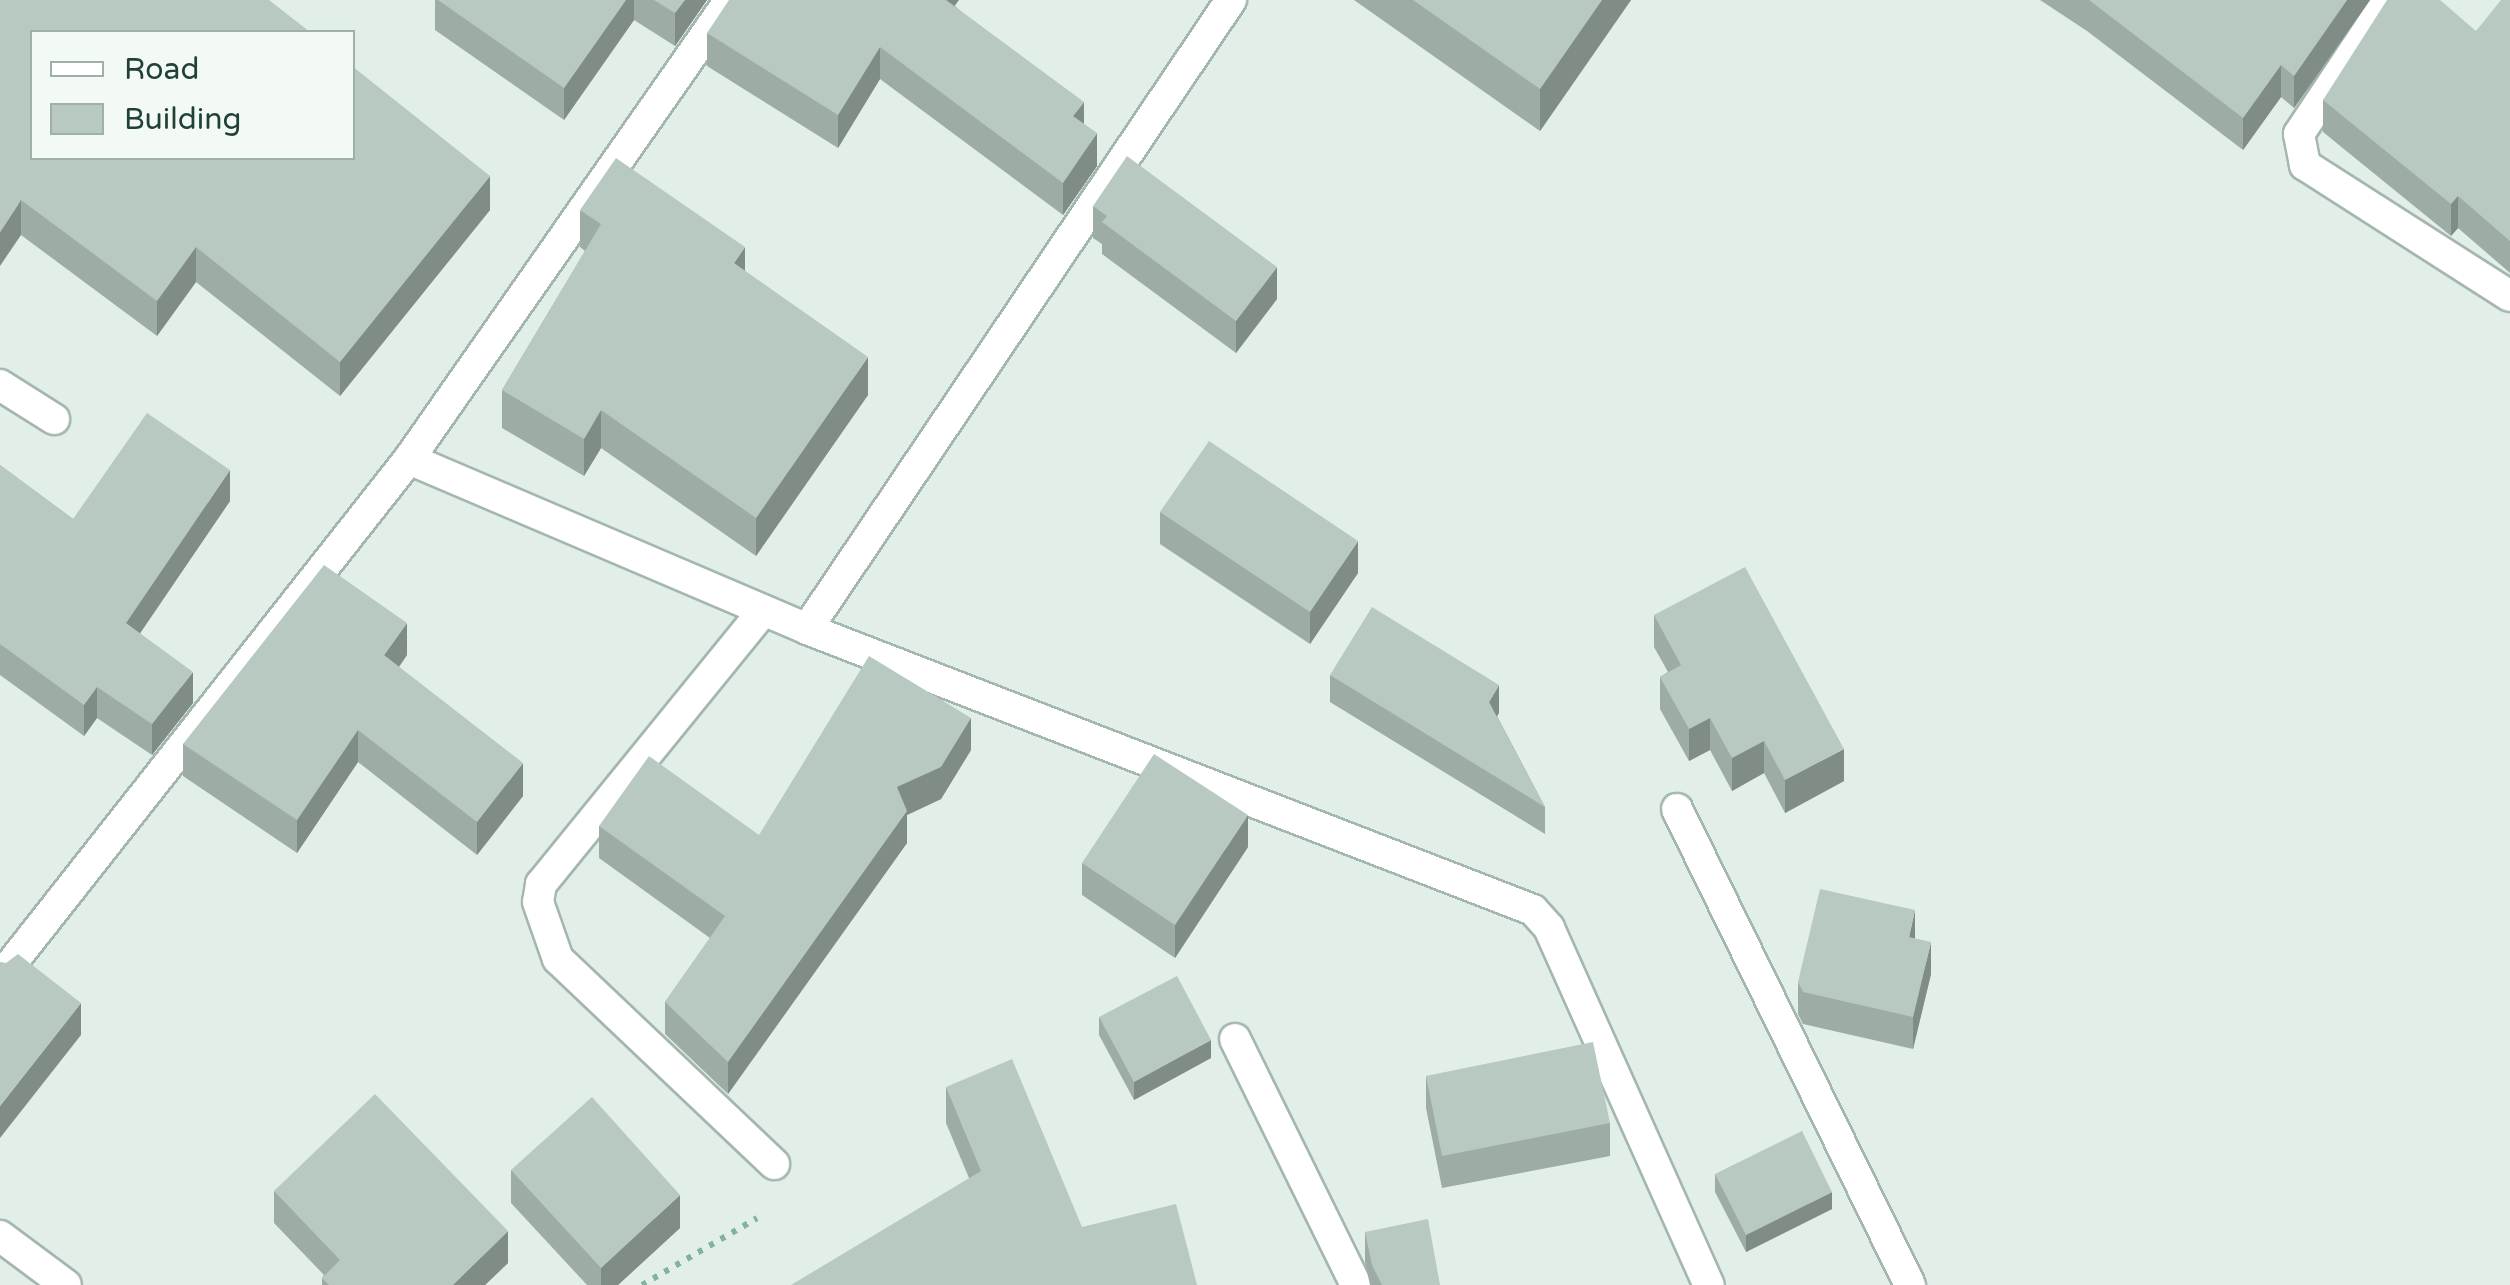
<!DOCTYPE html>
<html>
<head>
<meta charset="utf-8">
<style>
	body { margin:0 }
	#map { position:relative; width:2510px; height:1285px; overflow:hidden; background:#e2eee8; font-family:"Varela Round",sans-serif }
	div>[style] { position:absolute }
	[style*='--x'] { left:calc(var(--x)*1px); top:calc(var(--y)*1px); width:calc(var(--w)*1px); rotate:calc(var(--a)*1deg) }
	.path>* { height:6px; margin-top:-3px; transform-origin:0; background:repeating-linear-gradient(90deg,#80b4a0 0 5px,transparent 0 13px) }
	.roads { filter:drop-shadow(2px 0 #a4b7af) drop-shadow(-2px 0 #a4b7af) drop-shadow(0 2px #a4b7af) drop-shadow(0 -2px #a4b7af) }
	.minor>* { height:30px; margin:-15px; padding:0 15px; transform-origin:15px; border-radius:15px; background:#fff }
	.wall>* { inset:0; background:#9dada6 }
	.shaded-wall>* { inset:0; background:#808d87 }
	.building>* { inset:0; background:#b7c9c1 }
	span { translate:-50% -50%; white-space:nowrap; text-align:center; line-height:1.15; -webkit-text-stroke:9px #f3faf6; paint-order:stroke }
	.legend { position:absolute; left:30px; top:30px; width:325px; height:130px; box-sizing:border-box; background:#f3faf6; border:2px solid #9fb0a9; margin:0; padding:12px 18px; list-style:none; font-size:30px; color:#214136 }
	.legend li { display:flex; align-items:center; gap:20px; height:50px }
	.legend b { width:50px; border:2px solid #9fb0a9 }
</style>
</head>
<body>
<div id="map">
	<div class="path">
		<div style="--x:642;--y:1285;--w:133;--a:-30.2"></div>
	</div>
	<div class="roads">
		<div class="minor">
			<div style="--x:2388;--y:0;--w:161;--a:123.6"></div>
			<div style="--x:2299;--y:134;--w:32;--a:79"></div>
			<div style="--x:2305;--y:165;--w:243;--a:32.6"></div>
			<div style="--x:0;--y:385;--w:64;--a:32.2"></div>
			<div style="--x:409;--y:459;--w:560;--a:-55.03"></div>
			<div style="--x:763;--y:611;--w:352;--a:129.1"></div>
			<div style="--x:541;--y:884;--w:18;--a:99"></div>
			<div style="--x:538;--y:902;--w:60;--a:70.7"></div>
			<div style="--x:558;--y:959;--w:298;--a:43.5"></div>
			<div style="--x:807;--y:629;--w:759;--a:-56.02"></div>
			<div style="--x:1677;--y:809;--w:530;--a:63.92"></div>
			<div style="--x:0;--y:978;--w:661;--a:-51.76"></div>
			<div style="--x:409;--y:459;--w:433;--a:23.1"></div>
			<div style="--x:807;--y:629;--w:778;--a:21.16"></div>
			<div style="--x:1533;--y:910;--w:24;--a:48"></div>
			<div style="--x:1549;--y:928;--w:391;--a:65.9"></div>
			<div style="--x:1235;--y:1039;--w:274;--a:63.8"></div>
			<div style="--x:0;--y:1236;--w:82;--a:36.6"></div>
		</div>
	</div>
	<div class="wall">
		<div style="clip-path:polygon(0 0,490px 210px,340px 396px,196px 282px,157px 336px,21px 235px)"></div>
		<div style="clip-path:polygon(435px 0,707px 0,675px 46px,634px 20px,564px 120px,435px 30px)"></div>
		<div style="clip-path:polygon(1354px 0,1631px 0,1540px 131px)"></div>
		<div style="clip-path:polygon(2040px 0,2370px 0,2294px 108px,2281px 97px,2243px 150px,2087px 31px)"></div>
		<div style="clip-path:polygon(2510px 0,2510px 273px,2458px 228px,2451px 236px,2323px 132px,2323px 100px,2476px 31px)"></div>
		<div style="clip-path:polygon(955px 6px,1084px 124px,1097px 166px,1063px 215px,880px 79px,838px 148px,707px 66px,707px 33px)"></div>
		<div style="clip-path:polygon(1093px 206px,1277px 299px,1236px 353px,1102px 254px,1102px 244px,1093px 238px)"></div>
		<div style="clip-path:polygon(580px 210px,745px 271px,868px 395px,756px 556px,601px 448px,584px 476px,502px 428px,502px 390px,585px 251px,580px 247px)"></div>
		<div style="clip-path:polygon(0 465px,73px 519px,230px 501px,140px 633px,193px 703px,152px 755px,97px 718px,84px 736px,0 675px)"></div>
		<div style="clip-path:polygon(1160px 512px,1358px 573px,1310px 644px,1160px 544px)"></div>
		<div style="clip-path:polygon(1654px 615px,1844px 781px,1785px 813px,1764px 773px,1732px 791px,1710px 750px,1689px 761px,1660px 709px,1660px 677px,1668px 672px,1654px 647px)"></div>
		<div style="clip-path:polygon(407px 655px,399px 667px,523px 796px,477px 855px,358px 762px,297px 853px,183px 776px,183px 744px)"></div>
		<div style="clip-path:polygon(1330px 675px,1499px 713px,1497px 716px,1545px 807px,1545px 834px,1330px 702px)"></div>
		<div style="clip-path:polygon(971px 750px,941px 799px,907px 815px,907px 843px,728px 1094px,665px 1034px,665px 1002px,710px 938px,599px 858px,599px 826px,759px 835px)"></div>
		<div style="clip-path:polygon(1248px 847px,1175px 958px,1082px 895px,1082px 863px)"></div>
		<div style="clip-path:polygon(1915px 939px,1931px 974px,1913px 1049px,1803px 1024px,1798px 1014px,1798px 982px)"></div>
		<div style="clip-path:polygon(1099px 1017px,1211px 1058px,1134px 1100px,1099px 1035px)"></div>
		<div style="clip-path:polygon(1426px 1076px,1610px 1123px,1610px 1156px,1442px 1188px,1426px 1108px)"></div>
		<div style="clip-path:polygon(946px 1087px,1082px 1227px,969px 1178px,946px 1123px)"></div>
		<div style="clip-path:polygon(511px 1170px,680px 1228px,618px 1285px,587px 1285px,511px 1203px)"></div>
		<div style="clip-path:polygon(1715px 1174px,1832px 1209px,1746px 1252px,1715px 1192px)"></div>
		<div style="clip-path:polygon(274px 1191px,508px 1263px,485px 1285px,322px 1285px,322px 1278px,324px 1275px,274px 1223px)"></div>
		<div style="clip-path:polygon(1365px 1232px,1440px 1285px,1370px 1285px,1365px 1262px)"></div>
	</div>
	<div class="shaded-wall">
		<div style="clip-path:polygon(626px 0,634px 0,634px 20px,564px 120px,564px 88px)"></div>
		<div style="clip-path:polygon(685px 0,707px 0,675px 46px,675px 13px)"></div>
		<div style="clip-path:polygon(939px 0,959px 0,939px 27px)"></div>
		<div style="clip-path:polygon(1602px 0,1631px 0,1540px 131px,1540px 89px)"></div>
		<div style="clip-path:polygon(2347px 0,2370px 0,2294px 108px,2294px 76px)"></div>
		<div style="clip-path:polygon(880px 47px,880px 79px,838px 148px,838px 115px)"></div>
		<div style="clip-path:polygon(2281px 65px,2281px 97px,2243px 150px,2243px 118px)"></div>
		<div style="clip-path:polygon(1084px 102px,1084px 135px,1073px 116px)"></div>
		<div style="clip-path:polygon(1097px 133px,1097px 166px,1063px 215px,1063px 183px)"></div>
		<div style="clip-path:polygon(490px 176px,490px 210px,340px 396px,340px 362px)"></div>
		<div style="clip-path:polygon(2458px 196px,2458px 228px,2451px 236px,2451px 204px)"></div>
		<div style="clip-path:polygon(21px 200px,21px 235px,0 266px,0 232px)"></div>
		<div style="clip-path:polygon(196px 247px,196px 282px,157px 336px,157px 301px)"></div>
		<div style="clip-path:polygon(745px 247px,745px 285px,734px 263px)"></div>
		<div style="clip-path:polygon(1277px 267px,1277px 299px,1236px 353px,1236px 321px)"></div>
		<div style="clip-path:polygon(868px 357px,868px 395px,756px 556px,756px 518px)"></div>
		<div style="clip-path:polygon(601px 410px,601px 448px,584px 476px,584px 439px)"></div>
		<div style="clip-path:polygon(230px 470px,230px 501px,126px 654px,126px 623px)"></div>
		<div style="clip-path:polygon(1358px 541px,1358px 573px,1310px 644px,1310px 612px)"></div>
		<div style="clip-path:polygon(407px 623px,407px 655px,384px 688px,384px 655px)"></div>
		<div style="clip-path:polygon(193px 672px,193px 703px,152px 755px,152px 724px)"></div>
		<div style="clip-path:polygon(1499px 685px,1499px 713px,1489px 729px,1489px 702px)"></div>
		<div style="clip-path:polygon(97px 687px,97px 718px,84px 736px,84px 705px)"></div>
		<div style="clip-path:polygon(971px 718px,971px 750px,941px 799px,907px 815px,907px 843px,728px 1094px,728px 1062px,897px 787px)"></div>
		<div style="clip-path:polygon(1710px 718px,1710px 750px,1689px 761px,1689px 729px)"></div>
		<div style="clip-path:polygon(358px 730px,358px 762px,297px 853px,297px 820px)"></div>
		<div style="clip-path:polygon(1764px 741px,1764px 773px,1732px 791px,1732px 758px)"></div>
		<div style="clip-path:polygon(1844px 749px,1844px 781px,1785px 813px,1785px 780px)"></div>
		<div style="clip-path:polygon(523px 763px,523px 796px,477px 855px,477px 822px)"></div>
		<div style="clip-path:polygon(1248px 815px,1248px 847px,1175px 958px,1175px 925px)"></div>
		<div style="clip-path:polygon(1915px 910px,1915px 943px,1909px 937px)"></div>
		<div style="clip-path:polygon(1931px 942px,1931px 974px,1913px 1049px,1913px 1017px)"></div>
		<div style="clip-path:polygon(81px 1003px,81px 1035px,0 1138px,0 1106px)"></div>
		<div style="clip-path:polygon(1211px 1040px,1211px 1058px,1134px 1100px,1134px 1082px)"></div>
		<div style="clip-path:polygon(1832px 1192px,1832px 1209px,1746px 1252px,1746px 1235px)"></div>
		<div style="clip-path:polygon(680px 1195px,680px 1228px,618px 1285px,601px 1285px,601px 1268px)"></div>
		<div style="clip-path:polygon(508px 1231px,508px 1263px,485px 1285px,453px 1285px)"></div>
	</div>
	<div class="building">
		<div style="clip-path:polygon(0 0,269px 0,310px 32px,32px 32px,32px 158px,352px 158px,352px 66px,490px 176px,340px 362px,196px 247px,157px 301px,21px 200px,0 232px)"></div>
		<div style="clip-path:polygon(438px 0,626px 0,564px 88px)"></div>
		<div style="clip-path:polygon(654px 0,685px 0,675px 13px)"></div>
		<div style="clip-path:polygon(729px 0,946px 0,1084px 102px,1073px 116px,1097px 133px,1063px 183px,880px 47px,838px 115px,707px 33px)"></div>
		<div style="clip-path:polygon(1413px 0,1602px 0,1540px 89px)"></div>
		<div style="clip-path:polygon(2089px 0,2347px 0,2294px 76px,2281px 65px,2243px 118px)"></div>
		<div style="clip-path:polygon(2387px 0,2440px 0,2476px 31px,2501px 0,2510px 0,2510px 241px,2458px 196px,2451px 204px,2323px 100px)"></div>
		<div style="clip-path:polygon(1127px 156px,1277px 267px,1236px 321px,1102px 222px,1107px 216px,1093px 206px)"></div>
		<div style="clip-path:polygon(616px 158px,745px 247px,734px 263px,868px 357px,756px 518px,601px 410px,584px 439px,502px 390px,601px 224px,580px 210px)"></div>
		<div style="clip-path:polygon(147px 413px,230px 470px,126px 623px,193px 672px,152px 724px,97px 687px,84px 705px,0 644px,0 465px,73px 519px)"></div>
		<div style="clip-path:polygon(1209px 441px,1358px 541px,1310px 612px,1160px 512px)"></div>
		<div style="clip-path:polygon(324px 565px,407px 623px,384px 655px,523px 763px,477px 822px,358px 730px,297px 820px,183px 744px)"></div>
		<div style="clip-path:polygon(1745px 567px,1844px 749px,1785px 780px,1764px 741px,1732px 758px,1710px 718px,1689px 729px,1660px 677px,1681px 665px,1654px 615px)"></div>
		<div style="clip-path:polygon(1372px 607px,1499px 685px,1489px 702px,1545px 807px,1330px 675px)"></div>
		<div style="clip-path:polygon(869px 656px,971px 718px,941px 767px,897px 787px,907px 811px,728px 1062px,665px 1002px,725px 916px,599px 826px,649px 756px,759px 835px)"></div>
		<div style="clip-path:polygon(1154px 754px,1248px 815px,1175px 925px,1082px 863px)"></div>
		<div style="clip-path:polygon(1820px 889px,1915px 910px,1909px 937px,1931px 942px,1913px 1017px,1803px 992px,1798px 982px)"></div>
		<div style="clip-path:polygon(18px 954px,81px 1003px,0 1106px,0 962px,6px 963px)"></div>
		<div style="clip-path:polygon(1177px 976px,1211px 1040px,1134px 1082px,1099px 1017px)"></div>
		<div style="clip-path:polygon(1593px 1042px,1610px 1123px,1442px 1156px,1426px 1076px)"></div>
		<div style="clip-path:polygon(1012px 1059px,1082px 1227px,1176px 1204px,1197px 1285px,791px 1285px,981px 1171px,946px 1087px)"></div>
		<div style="clip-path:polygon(375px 1094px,508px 1231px,453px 1285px,329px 1285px,322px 1278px,340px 1260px,274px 1191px)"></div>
		<div style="clip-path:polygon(592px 1097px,680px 1195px,601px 1268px,511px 1170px)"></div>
		<div style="clip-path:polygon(1802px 1131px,1832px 1192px,1746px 1235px,1715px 1174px)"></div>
		<div style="clip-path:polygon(1428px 1219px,1440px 1285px,1382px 1285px,1372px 1265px,1365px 1232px)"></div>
	</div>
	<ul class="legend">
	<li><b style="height:12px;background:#fff"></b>Road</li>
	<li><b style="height:28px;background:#b7c9c1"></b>Building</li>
	</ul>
</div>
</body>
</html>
